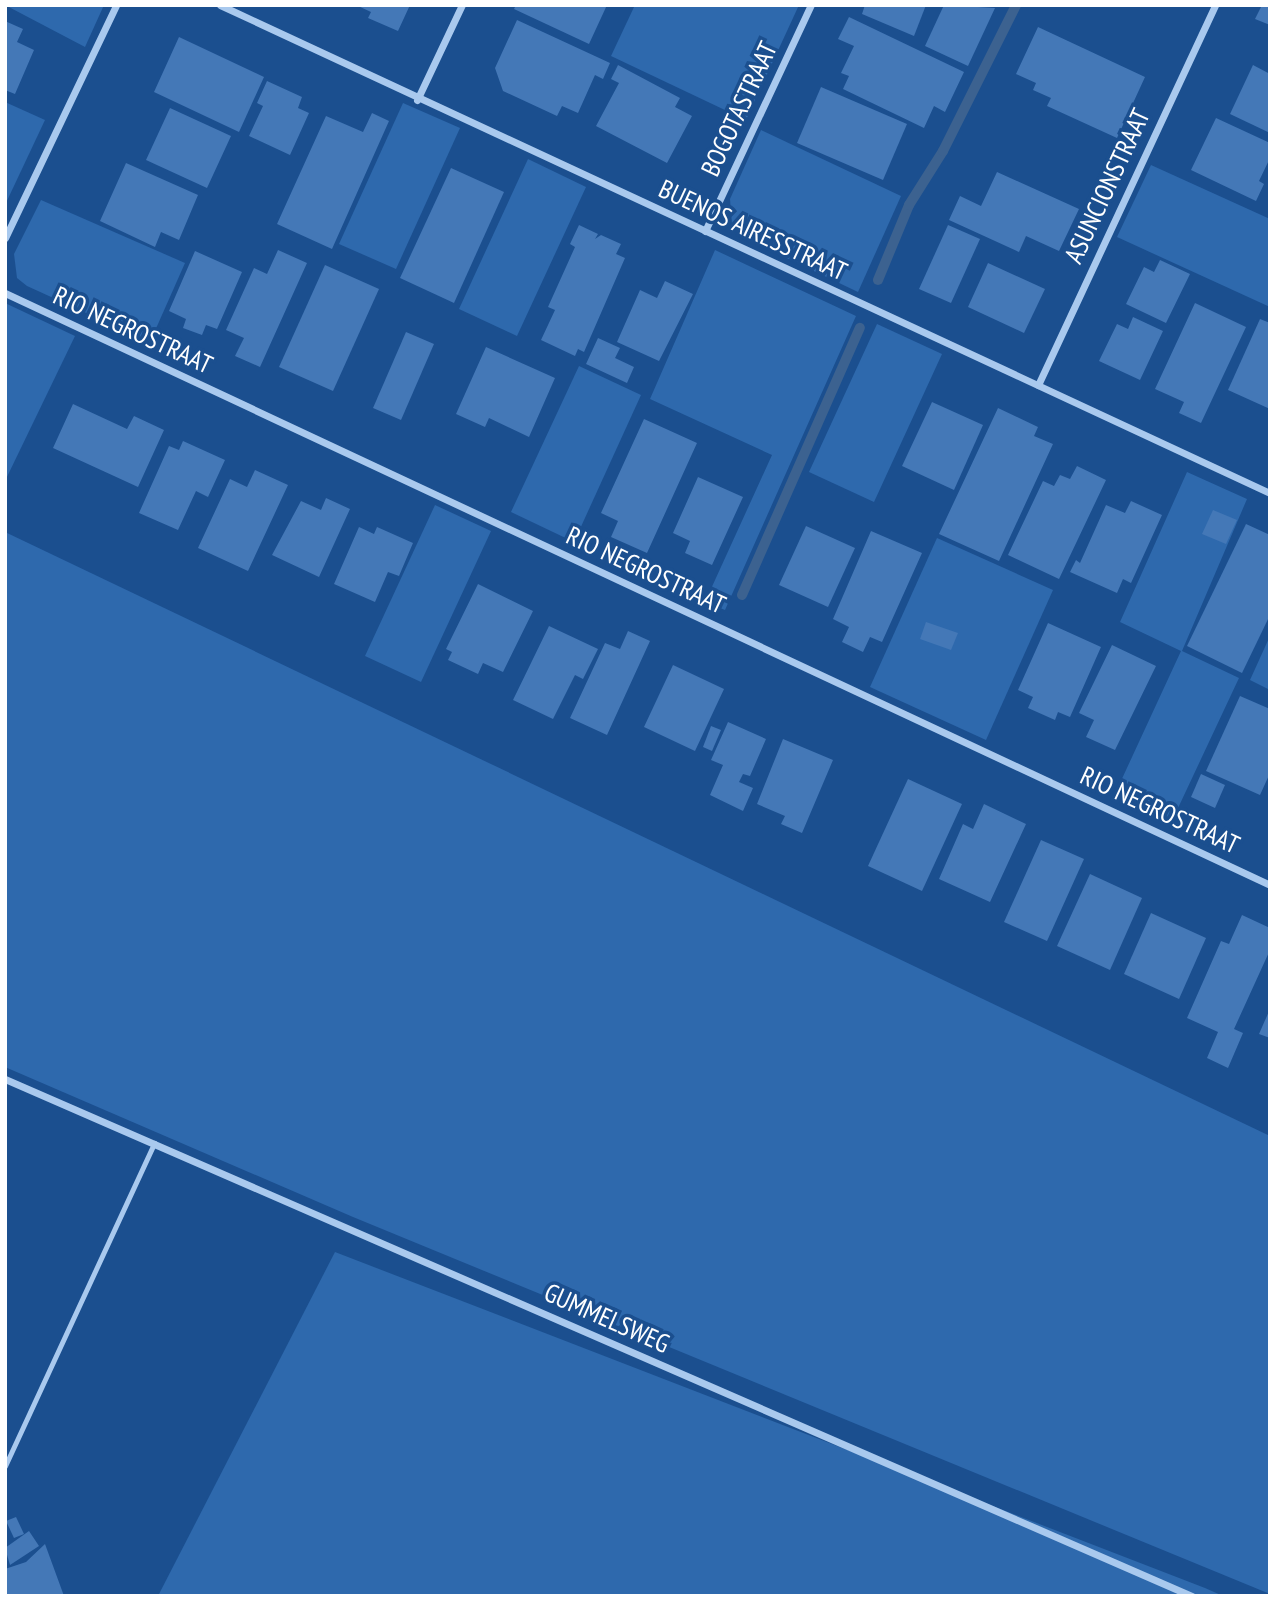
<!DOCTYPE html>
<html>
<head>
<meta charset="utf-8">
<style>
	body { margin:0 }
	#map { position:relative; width:1275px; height:1601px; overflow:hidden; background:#1b4f8f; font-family:"PT Sans Narrow",sans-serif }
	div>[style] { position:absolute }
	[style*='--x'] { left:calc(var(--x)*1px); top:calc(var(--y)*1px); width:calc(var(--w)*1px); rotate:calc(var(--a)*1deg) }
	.green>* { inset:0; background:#2e69ad }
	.stream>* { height:10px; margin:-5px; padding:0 5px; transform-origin:5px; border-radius:5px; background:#3c6290 }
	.building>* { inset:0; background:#4478b7 }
	.lane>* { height:5px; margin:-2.5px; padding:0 2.5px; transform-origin:2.5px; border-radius:2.5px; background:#a9c9ee }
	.street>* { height:7px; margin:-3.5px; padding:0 3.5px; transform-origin:3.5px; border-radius:3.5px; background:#a9c9ee }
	span { translate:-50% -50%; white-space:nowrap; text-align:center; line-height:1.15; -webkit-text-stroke:7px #1b4f8f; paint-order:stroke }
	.street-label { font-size:26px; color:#fff }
	.frame { position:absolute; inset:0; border:7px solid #fff; pointer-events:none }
</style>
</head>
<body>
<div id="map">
	<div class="green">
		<div style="clip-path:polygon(5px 5px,104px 5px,85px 47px)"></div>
		<div style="clip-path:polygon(635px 5px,799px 5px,746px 120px,611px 56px)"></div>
		<div style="clip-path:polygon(5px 102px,45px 120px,5px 205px)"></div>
		<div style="clip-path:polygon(403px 103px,460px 128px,396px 269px,339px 244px)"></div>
		<div style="clip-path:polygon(761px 130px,901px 196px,858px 292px,753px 242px,732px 224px,730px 199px)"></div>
		<div style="clip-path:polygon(528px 159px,586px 187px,517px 336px,459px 309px)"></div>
		<div style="clip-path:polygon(1151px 165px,1270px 219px,1270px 307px,1117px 237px)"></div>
		<div style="clip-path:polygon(41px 200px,185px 263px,150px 342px,27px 286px,17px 278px,14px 254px)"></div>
		<div style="clip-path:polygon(715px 250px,856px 316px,725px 610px,705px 602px,772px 455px,650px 399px)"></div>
		<div style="clip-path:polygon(5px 303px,75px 336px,5px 481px)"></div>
		<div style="clip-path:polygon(877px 324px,942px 354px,874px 502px,809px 472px)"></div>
		<div style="clip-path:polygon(579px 366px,641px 395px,574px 542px,511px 512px)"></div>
		<div style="clip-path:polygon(1187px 472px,1247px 499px,1182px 651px,1239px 678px,1171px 823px,1114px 796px,1181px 651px,1120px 622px)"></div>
		<div style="clip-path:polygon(435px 505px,491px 531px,421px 682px,365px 656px)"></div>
		<div style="clip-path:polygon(5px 532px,1270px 1136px,1270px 1594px,353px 1217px,5px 1067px)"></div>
		<div style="clip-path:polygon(937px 538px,1053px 590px,986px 740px,870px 687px)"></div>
		<div style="clip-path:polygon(1270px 636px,1270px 690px,1250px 680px)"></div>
		<div style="clip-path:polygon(335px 1252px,1205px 1588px,1223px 1596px,158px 1596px)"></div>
	</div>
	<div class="stream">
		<div style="--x:878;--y:280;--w:81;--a:-67.5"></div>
		<div style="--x:909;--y:205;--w:64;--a:-57.8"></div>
		<div style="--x:943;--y:151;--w:163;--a:-63.4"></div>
		<div style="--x:742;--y:595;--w:292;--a:-66.2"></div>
	</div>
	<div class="building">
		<div style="clip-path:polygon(356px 5px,410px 5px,398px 31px,368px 18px,371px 12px)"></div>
		<div style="clip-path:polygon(516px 5px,607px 5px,589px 44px,514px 9px)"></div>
		<div style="clip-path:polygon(865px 5px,926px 5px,914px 36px,862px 14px)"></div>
		<div style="clip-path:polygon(944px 5px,995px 8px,968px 66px,925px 46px)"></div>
		<div style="clip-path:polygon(1262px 5px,1270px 5px,1270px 25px,1255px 19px)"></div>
		<div style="clip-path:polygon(849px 17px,964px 72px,945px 112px,934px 106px,924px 128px,843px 89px,849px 76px,841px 73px,854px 46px,838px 39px)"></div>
		<div style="clip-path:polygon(517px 20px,610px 63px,603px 79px,595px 75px,578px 113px,562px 106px,557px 116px,503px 91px,495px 68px)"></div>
		<div style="clip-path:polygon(5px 21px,23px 29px,17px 42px,34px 50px,15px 94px,5px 90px)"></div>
		<div style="clip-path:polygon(1038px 27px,1145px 77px,1117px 138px,1047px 106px,1051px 98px,1033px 90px,1036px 83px,1016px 74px)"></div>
		<div style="clip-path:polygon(179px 37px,264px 77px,239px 132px,154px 92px)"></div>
		<div style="clip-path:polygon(618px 65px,680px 98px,675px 107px,692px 116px,667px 163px,596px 126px,619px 83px,611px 79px)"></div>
		<div style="clip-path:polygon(1253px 65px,1270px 74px,1270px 133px,1230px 114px)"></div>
		<div style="clip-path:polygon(267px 81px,302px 97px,298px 108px,309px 113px,290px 155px,249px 136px,263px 106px,257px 103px)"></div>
		<div style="clip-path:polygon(821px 87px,907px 124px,883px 180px,797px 143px)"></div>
		<div style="clip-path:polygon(170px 108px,231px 136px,207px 188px,146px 160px)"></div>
		<div style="clip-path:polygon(372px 113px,389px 121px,332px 249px,277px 224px,326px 116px,363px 132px)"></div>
		<div style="clip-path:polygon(1216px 118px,1270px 143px,1270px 158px,1259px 181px,1264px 184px,1256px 201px,1191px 170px)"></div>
		<div style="clip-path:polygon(126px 163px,198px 195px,179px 240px,161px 232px,155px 247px,100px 221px)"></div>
		<div style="clip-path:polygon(451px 168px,504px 192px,454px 303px,400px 278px)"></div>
		<div style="clip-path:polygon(997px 172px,1079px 209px,1059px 251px,1026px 236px,1019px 252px,949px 220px,960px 196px,981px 206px)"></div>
		<div style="clip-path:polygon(579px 225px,598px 234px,595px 239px,601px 235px,621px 244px,616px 254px,625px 258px,584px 352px,578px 349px,575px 356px,541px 340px,555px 310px,548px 307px,575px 247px,570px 244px)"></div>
		<div style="clip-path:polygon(948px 225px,980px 239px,951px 303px,919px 289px)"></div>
		<div style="clip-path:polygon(278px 250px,307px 263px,260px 367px,235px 356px,244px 338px,226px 330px,254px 268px,267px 274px)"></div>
		<div style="clip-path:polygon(195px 251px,242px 272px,217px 329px,206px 325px,202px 335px,183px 328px,186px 319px,169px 311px)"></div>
		<div style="clip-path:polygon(1160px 260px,1190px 274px,1166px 323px,1126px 304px,1144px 267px,1154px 272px)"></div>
		<div style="clip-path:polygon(988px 263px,1045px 289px,1024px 333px,968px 307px)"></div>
		<div style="clip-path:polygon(325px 265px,379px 289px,333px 391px,279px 367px)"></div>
		<div style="clip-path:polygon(665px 281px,693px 294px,659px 361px,617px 342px,640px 290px,657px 298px)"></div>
		<div style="clip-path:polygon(1195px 303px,1246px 327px,1201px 423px,1179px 413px,1184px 402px,1155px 389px)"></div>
		<div style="clip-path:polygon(1133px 317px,1163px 331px,1140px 380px,1099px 361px,1117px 324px,1128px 329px)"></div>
		<div style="clip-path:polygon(1260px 319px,1270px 323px,1270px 409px,1228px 390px)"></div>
		<div style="clip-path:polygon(406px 332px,434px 344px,401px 420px,373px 408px)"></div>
		<div style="clip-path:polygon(598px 338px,620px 348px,615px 358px,634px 367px,627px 383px,586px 364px)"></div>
		<div style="clip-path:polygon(486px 347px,555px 378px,529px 437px,489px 418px,485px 427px,456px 414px)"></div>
		<div style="clip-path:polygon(932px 402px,983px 425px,954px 490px,902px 466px)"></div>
		<div style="clip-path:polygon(73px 404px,127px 429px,134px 416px,164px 430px,138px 487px,53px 448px)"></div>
		<div style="clip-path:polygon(998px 408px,1038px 427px,1034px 436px,1053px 444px,999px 561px,939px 534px)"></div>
		<div style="clip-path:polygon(644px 419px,697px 443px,647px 553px,611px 537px,618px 521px,601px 513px)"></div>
		<div style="clip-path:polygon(183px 441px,225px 460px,208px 497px,196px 491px,178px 530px,139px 513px,169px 446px,179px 450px)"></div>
		<div style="clip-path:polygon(1077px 466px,1106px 480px,1059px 579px,1008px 555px,1043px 481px,1054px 486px,1060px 475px,1070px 479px)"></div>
		<div style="clip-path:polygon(255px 470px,288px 485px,248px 571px,198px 548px,230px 479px,247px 487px)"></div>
		<div style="clip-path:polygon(698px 477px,743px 497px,712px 565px,685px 553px,690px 541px,673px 533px)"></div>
		<div style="clip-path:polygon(326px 498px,350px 509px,319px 577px,272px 555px,301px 501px,321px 510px)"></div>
		<div style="clip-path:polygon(1131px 501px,1162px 515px,1131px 583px,1123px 579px,1117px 593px,1070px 572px,1076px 560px,1080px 563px,1106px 505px,1125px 513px)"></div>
		<div style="clip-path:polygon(1213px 510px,1237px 520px,1226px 544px,1202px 534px)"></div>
		<div style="clip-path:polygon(1246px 524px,1270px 535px,1270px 615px,1242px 673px,1187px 646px)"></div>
		<div style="clip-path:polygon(806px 526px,855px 548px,828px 607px,779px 585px)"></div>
		<div style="clip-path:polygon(359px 527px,374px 534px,377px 527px,413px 543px,399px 576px,388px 572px,375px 602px,334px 584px)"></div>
		<div style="clip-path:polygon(871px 531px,922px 553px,882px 642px,870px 637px,863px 652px,842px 642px,849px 627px,833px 619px)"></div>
		<div style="clip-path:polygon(478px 584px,533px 611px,503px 672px,483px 663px,478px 674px,448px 660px,452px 652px,446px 649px)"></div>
		<div style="clip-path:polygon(926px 622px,958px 633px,951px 650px,920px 639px)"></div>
		<div style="clip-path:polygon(1048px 623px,1101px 647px,1070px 717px,1058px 712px,1055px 720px,1028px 708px,1033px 697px,1018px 690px)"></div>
		<div style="clip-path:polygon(549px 626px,598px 649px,583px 679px,575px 675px,553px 719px,513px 700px)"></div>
		<div style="clip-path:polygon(628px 631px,650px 641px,607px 735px,570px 718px,605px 643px,620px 649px)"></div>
		<div style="clip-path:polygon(1112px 645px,1156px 666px,1115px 750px,1086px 737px,1094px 720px,1079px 713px)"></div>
		<div style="clip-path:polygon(673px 665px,724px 689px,695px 751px,644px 727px)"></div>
		<div style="clip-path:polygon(1240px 696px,1270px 709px,1270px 773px,1260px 795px,1206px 771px)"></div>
		<div style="clip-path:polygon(728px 722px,766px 739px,750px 776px,743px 774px,739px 782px,753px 788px,743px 811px,710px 795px,723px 765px,711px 760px)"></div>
		<div style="clip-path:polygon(711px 726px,721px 730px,712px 751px,703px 747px)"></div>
		<div style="clip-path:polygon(783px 739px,833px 760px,802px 833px,781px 824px,785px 816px,757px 804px)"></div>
		<div style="clip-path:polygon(1201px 774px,1225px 785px,1215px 808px,1191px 797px)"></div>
		<div style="clip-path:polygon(908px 779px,962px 804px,922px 891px,868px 866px)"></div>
		<div style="clip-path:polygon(984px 804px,1026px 824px,990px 902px,939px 879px,963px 824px,973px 829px)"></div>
		<div style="clip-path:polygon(1041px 840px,1084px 859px,1047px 941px,1004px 922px)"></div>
		<div style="clip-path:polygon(1090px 874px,1142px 898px,1110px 970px,1057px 946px)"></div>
		<div style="clip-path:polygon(1151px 913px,1206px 938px,1179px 999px,1124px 974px)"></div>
		<div style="clip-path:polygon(1242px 915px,1270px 928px,1270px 950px,1234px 1029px,1243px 1033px,1228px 1068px,1207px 1058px,1218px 1032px,1187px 1018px,1221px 941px,1229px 944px)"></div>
		<div style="clip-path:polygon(1270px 1009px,1270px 1038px,1259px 1034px)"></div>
		<div style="clip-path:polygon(16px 1517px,24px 1534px,14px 1538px,6px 1521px)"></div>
		<div style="clip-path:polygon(29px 1531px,39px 1546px,10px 1565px,5px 1548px)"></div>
		<div style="clip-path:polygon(45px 1544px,64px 1596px,5px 1596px,5px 1569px,26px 1562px)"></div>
	</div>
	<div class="lane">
		<div style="--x:5;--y:1466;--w:356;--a:-65.2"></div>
	</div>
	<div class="street">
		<div style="--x:220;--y:5;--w:1158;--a:24.93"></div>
		<div style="--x:417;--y:100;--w:105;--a:-64.7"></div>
		<div style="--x:705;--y:231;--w:250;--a:-64.9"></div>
		<div style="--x:5;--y:238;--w:258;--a:-64.5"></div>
		<div style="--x:5;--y:293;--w:1397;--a:25.08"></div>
		<div style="--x:1038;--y:385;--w:419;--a:-65"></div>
		<div style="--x:5;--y:1079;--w:1295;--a:23.54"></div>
	</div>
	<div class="street-label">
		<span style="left:739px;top:109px;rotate:-65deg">BOGOTASTRAAT</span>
		<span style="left:1107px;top:186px;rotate:-65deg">ASUNCIONSTRAAT</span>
		<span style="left:753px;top:230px;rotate:25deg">BUENOS AIRESSTRAAT</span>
		<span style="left:133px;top:330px;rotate:25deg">RIO NEGROSTRAAT</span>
		<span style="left:646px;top:570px;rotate:25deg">RIO NEGROSTRAAT</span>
		<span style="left:1160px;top:810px;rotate:25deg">RIO NEGROSTRAAT</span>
		<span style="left:607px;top:1318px;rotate:24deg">GUMMELSWEG</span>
	</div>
	<div class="frame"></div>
</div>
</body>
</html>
